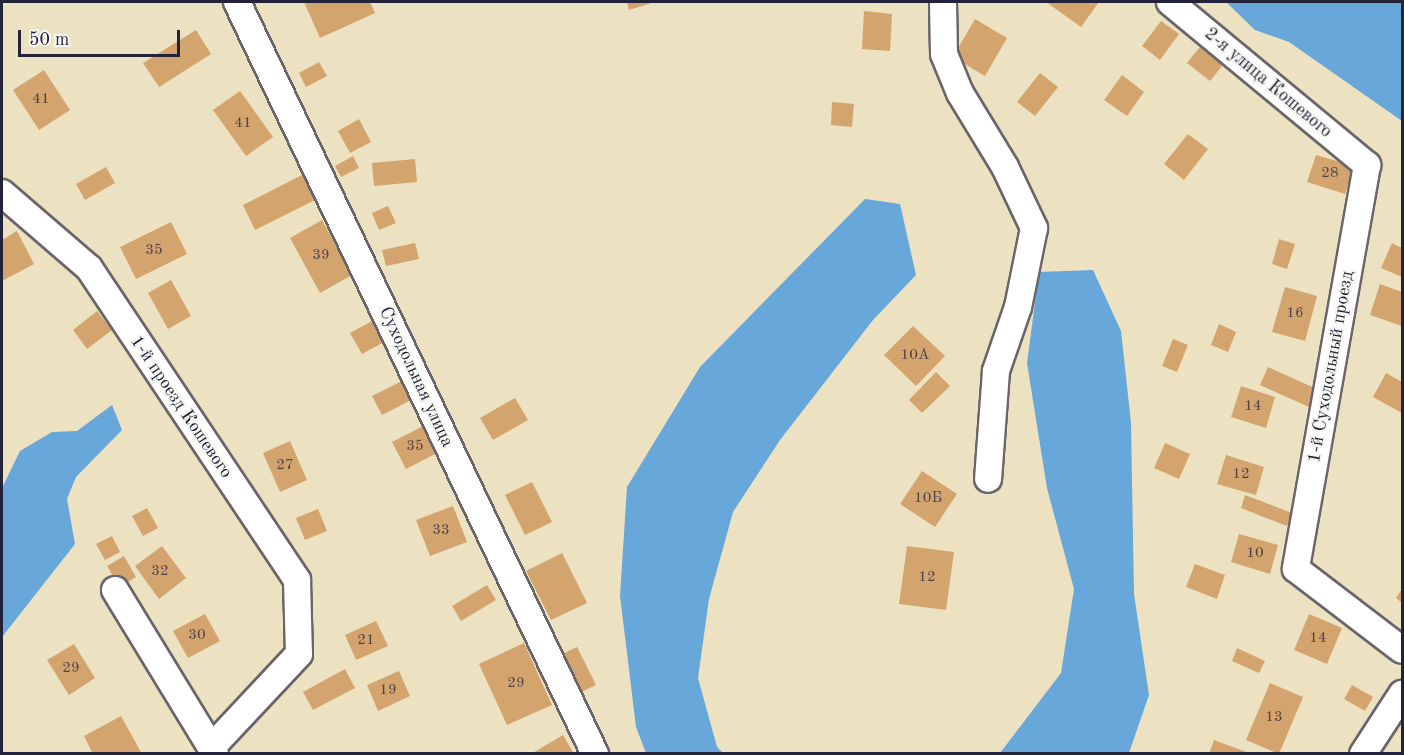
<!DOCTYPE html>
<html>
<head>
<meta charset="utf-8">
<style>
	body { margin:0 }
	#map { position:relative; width:1404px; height:755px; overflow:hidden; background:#ece2c1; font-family:"Old Standard TT",serif }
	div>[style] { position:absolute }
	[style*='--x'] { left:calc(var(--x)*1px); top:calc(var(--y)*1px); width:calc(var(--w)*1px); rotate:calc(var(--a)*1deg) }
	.water>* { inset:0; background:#67a7da }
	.building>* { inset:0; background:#d4a46e }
	.roads { filter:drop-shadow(2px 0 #69656a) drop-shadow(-2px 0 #69656a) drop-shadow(0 2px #69656a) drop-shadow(0 -2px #69656a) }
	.minor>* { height:26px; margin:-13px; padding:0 13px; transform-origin:13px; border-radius:13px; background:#fff }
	span { translate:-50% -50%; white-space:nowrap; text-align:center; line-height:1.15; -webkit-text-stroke:5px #f6f6f2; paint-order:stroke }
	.number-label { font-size:15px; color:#4e4248 }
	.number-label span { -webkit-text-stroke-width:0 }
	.street-label { font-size:18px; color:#22223b }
	.frame { position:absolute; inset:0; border:3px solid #22223b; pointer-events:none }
	.scale { position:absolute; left:18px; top:30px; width:162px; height:27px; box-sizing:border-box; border:3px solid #22223b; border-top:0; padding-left:8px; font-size:18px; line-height:21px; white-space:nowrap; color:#22223b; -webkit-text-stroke:4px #f6f6f2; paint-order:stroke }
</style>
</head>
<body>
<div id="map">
	<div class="water">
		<div style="clip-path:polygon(1226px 2px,1402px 2px,1402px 121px,1289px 42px,1255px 30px)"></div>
		<div style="clip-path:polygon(865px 199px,900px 204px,916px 275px,873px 320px,780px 440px,733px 512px,709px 599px,698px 678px,717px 747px,723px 753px,646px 753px,636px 727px,620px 596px,627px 487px,700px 367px)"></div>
		<div style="clip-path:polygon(1093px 270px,1121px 331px,1131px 423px,1134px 594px,1149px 695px,1129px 753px,1000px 753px,1061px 673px,1074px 589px,1047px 488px,1027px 363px,1039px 272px)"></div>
		<div style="clip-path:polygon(112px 405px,122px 430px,76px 477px,67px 499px,75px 544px,2px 637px,2px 488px,20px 451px,52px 432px,77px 431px)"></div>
	</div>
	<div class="building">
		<div style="clip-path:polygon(304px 2px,370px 2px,375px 13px,320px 38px)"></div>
		<div style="clip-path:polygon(627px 2px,655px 2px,629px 10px)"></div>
		<div style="clip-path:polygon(1046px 2px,1099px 2px,1081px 27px)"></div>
		<div style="clip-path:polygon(864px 11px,892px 14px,890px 51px,862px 49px)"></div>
		<div style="clip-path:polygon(975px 19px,1007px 38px,985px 76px,953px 57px)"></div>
		<div style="clip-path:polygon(1161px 21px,1179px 34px,1160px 60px,1142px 46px)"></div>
		<div style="clip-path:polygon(196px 30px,211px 54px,159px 87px,143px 63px)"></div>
		<div style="clip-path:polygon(1207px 38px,1230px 56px,1210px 81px,1187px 63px)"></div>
		<div style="clip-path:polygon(319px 62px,327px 76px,306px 87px,299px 73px)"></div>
		<div style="clip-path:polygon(44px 70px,70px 110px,39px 130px,13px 90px)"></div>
		<div style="clip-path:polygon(1040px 73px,1058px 87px,1035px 116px,1017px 102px)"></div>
		<div style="clip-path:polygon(1122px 75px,1144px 92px,1127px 116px,1104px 100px)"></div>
		<div style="clip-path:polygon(240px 91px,273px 137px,246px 156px,213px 110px)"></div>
		<div style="clip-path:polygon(832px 102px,854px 104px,852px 127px,831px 125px)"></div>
		<div style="clip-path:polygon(359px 119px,371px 142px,350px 153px,338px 131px)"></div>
		<div style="clip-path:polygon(1188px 134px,1208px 149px,1184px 180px,1164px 164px)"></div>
		<div style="clip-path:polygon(1316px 155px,1354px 166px,1345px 194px,1307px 182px)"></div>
		<div style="clip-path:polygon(353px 156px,359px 168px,341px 177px,335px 166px)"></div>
		<div style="clip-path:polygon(415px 159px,417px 182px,374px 186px,372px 163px)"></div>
		<div style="clip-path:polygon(106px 167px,115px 183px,85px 200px,76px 184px)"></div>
		<div style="clip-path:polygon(304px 174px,317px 199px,255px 230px,243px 205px)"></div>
		<div style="clip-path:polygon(388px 206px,396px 223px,379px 230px,372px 213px)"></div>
		<div style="clip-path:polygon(322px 220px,352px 275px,320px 293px,290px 238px)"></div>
		<div style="clip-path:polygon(171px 222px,187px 254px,136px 279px,120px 247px)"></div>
		<div style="clip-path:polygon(17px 231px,34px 264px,2px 281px,2px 240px)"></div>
		<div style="clip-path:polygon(1279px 239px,1295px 244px,1287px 269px,1272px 264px)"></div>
		<div style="clip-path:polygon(415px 243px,419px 259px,386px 266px,382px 250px)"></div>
		<div style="clip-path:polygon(1392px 243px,1402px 248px,1402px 277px,1381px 268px)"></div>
		<div style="clip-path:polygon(171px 280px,191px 316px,168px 329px,148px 293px)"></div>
		<div style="clip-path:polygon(1380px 284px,1402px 292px,1402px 326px,1370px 315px)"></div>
		<div style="clip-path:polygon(1285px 287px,1317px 296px,1305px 341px,1272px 332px)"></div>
		<div style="clip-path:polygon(97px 311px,112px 330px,87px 349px,73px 330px)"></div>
		<div style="clip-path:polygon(374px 320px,386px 341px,362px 354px,350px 333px)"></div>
		<div style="clip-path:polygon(1219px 324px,1236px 332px,1228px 352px,1211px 345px)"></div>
		<div style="clip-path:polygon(913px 326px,945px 356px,916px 386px,884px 355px)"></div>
		<div style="clip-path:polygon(1173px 339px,1188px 345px,1177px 372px,1162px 366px)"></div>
		<div style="clip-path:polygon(1268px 367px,1319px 390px,1311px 408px,1260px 385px)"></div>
		<div style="clip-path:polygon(936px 372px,950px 386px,922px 413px,909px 400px)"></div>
		<div style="clip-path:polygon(1386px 373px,1402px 382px,1402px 413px,1373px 397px)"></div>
		<div style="clip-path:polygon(404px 380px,413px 399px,382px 415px,372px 396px)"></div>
		<div style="clip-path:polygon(1241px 386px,1275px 397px,1266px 428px,1231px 417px)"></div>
		<div style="clip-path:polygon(515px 398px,528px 420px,493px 440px,480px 418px)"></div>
		<div style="clip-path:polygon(425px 425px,439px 452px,406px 469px,392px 442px)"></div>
		<div style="clip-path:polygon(290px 441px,307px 480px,280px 492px,263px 453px)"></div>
		<div style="clip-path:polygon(1165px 443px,1190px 454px,1179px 479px,1154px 468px)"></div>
		<div style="clip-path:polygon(1226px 455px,1264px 467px,1256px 495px,1217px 484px)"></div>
		<div style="clip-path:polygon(922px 471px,957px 494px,935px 527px,900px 504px)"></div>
		<div style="clip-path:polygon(532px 482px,552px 522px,525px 535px,505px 495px)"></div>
		<div style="clip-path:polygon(1245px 495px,1292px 513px,1287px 526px,1241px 508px)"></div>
		<div style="clip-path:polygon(453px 506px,467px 542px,430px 556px,416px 520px)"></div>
		<div style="clip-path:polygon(147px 508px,158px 528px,143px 536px,132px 516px)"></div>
		<div style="clip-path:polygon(318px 509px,327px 531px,305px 540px,296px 518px)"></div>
		<div style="clip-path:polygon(1239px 534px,1278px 545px,1270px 574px,1231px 562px)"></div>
		<div style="clip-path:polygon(112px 536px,120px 552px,105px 560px,96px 544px)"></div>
		<div style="clip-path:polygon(162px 546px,186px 578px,159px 599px,135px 566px)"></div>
		<div style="clip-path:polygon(907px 546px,954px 552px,946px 610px,899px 604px)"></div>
		<div style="clip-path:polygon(562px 553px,587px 603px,551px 620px,526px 571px)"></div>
		<div style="clip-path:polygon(124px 556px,136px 577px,120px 587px,107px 566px)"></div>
		<div style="clip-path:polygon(1195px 564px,1225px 575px,1217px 599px,1186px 587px)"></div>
		<div style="clip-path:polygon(487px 585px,496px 600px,461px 621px,452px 606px)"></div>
		<div style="clip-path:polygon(1402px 589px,1402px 603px,1396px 598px)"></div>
		<div style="clip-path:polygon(205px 614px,220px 641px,188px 658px,173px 631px)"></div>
		<div style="clip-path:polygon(1309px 614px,1342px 628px,1327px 664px,1294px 650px)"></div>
		<div style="clip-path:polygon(376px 621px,388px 646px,356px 660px,345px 635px)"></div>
		<div style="clip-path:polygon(524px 643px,552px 705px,507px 725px,479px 664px)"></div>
		<div style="clip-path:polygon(74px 644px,95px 678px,69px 695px,47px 660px)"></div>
		<div style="clip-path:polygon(577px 647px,596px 685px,573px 696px,554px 658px)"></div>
		<div style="clip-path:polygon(1237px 648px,1265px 661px,1259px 673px,1232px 661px)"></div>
		<div style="clip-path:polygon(345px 669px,355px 688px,313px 710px,303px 692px)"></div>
		<div style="clip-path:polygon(399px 671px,410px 696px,378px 711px,367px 685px)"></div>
		<div style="clip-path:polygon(1270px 683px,1303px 697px,1279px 754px,1246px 740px)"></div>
		<div style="clip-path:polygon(1352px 685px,1373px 697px,1365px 711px,1344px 699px)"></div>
		<div style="clip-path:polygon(121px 716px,142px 754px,93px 754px,84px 736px)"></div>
		<div style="clip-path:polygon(563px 735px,574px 754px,531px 754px)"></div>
		<div style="clip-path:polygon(1214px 740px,1249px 753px,1249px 754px,1209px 754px)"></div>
	</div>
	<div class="roads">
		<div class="minor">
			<div style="--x:237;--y:2;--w:833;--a:64.54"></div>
			<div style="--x:943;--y:2;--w:52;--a:88.9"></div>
			<div style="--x:944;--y:54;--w:42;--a:67.7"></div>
			<div style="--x:960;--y:93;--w:87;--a:58.7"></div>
			<div style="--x:1005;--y:167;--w:68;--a:64.6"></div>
			<div style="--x:1034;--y:228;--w:81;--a:101.4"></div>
			<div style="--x:1018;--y:307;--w:68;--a:109"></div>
			<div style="--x:996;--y:371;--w:108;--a:94.2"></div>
			<div style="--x:1170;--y:2;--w:256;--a:39.6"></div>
			<div style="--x:1367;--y:165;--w:410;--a:100"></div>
			<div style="--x:1296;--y:569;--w:133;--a:37.4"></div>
			<div style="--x:2;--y:193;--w:115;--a:40.8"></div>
			<div style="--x:89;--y:268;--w:375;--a:56.3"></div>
			<div style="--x:297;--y:580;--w:74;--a:88.5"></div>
			<div style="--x:299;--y:654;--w:127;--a:133.1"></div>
			<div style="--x:115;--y:590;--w:192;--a:58.6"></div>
			<div style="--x:1363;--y:754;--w:72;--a:-57"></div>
		</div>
	</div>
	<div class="number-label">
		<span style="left:41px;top:100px">41</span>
		<span style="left:243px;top:124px">41</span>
		<span style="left:1330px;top:174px">28</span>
		<span style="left:154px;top:251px">35</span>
		<span style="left:321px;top:256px">39</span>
		<span style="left:1295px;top:314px">16</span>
		<span style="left:915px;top:356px">10А</span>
		<span style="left:1253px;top:407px">14</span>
		<span style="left:415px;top:447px">35</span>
		<span style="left:285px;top:466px">27</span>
		<span style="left:1241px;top:475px">12</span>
		<span style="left:928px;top:499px">10Б</span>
		<span style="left:441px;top:531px">33</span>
		<span style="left:1255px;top:554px">10</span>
		<span style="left:160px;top:572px">32</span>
		<span style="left:927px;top:578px">12</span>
		<span style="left:197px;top:636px">30</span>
		<span style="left:1318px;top:639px">14</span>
		<span style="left:366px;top:641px">21</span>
		<span style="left:71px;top:669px">29</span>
		<span style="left:516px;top:684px">29</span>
		<span style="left:388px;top:691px">19</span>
		<span style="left:1274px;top:718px">13</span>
	</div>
	<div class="street-label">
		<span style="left:1268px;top:83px;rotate:40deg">2-я улица Кошевого</span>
		<span style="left:1331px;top:367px;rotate:-80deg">1-й Суходольный проезд</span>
		<span style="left:416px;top:377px;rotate:65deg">Суходольная улица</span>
		<span style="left:181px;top:407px;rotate:56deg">1-й проезд Кошевого</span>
	</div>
	<div class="frame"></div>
	<div class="scale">50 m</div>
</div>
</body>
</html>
